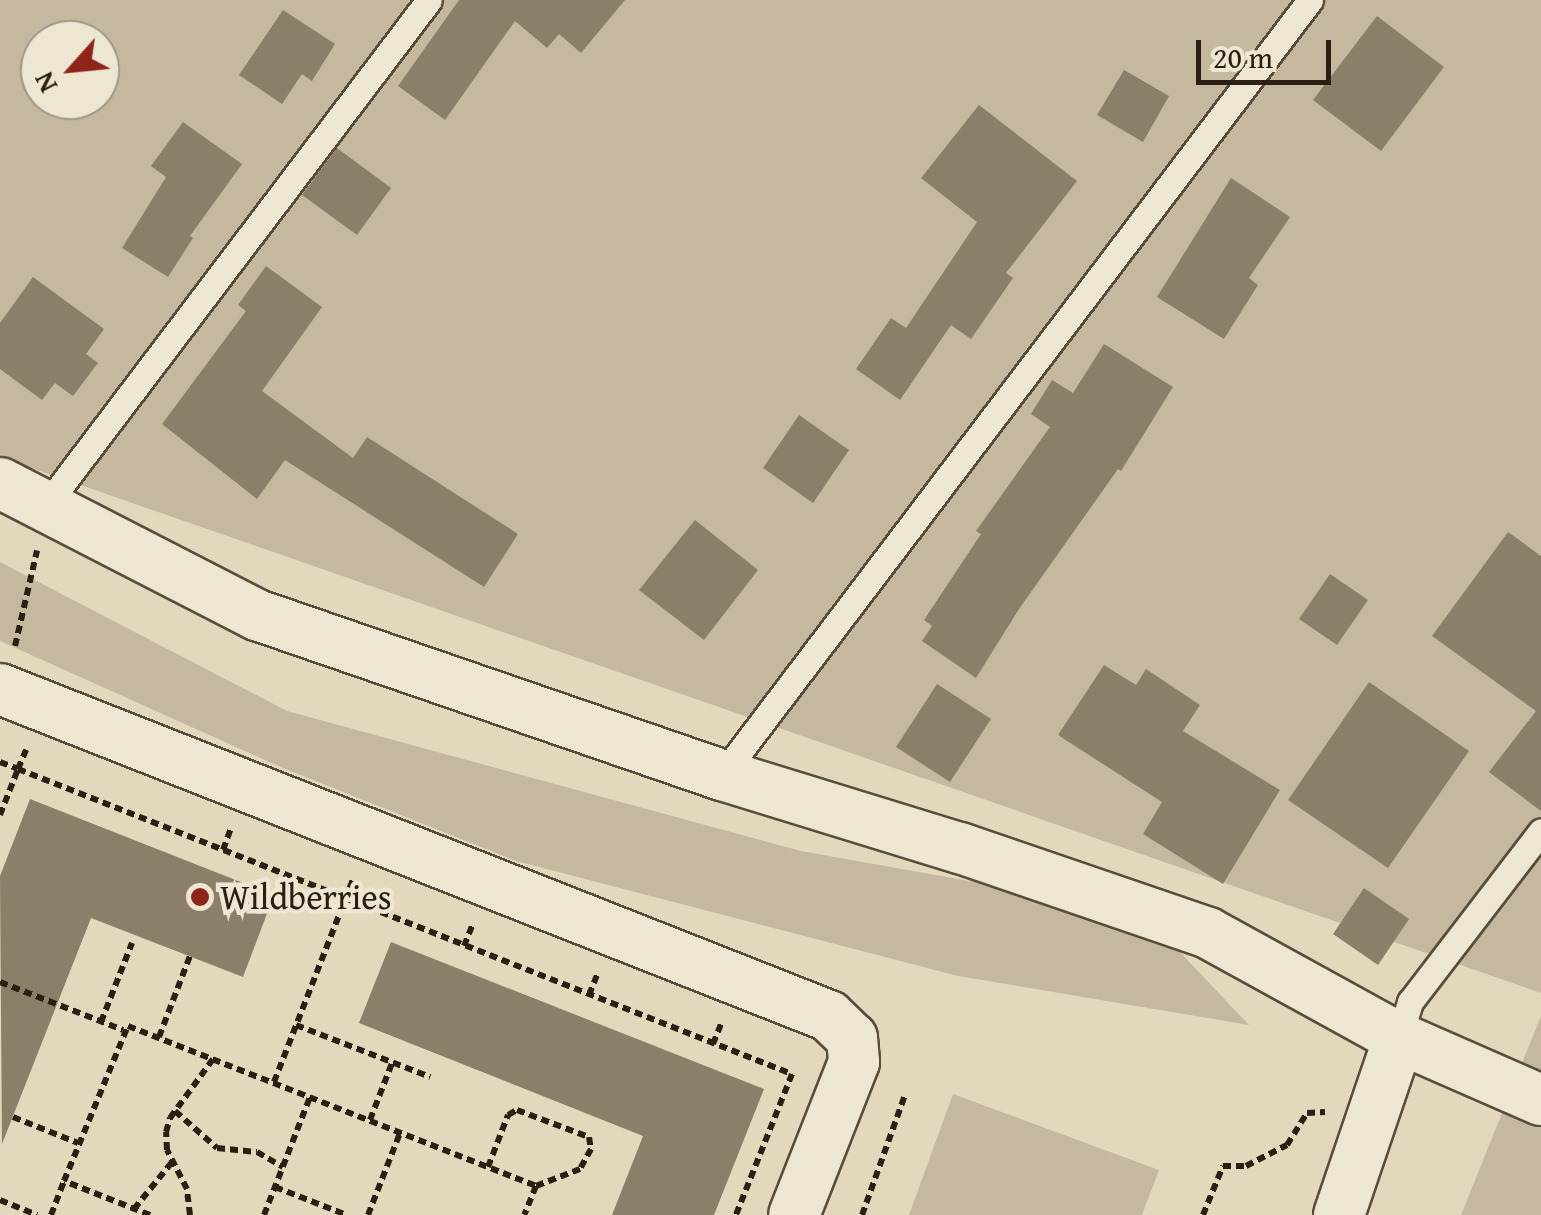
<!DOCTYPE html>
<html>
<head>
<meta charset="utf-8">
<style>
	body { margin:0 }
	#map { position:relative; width:1541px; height:1215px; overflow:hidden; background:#e4d8bc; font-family:"Gentium Book Plus",serif }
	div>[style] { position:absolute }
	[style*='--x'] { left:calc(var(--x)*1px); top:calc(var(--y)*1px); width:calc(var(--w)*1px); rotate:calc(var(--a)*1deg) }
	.green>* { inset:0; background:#c5b89f }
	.building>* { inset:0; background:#8c7f6a }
	.path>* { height:6px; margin-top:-3px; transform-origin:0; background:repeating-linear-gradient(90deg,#2c1e12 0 8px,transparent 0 13px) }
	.roads { filter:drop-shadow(2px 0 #5a4c3c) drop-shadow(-2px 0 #5a4c3c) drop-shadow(0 2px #5a4c3c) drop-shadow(0 -2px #5a4c3c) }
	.service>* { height:25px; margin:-12.5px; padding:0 12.5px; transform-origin:12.5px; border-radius:12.5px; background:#ede6d3 }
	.minor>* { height:50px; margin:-25px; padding:0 25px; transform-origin:25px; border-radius:25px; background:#ede6d3 }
	.dots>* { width:28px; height:28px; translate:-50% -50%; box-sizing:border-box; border:5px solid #ede6d3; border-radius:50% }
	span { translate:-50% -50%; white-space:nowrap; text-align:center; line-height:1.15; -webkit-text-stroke:9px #ede6d3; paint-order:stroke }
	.poi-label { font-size:35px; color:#2c1e12 }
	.left { translate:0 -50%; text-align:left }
	.north { position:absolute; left:20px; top:20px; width:100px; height:100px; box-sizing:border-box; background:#ede6d3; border:2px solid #a09686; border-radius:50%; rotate:243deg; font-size:28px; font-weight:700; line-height:40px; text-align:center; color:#2c1e12 }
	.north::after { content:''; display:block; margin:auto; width:35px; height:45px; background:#8f2418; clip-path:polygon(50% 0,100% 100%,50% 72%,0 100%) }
	.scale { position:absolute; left:1196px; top:40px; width:135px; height:45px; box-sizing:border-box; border:5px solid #2c1e12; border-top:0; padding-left:12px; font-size:30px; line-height:35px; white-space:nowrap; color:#2c1e12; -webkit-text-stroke:8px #ede6d3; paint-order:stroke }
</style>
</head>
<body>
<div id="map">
	<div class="green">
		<div style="clip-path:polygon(evenodd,0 0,1541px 0,1541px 993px,0 457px,0 0,40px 40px,100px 40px,100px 100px,40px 100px,40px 40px)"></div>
		<div style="clip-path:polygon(0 562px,287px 711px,801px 851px,1003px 887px,1160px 931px,1249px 1025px,958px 976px,516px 861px,283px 768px,0 641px)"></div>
		<div style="clip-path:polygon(1541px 1016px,1541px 1215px,1461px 1215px)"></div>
		<div style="clip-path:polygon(953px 1094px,1159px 1170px,1142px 1215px,909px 1215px)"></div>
	</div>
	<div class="building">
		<div style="clip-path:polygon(459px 0,625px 0,581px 53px,559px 34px,547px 48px,515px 21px,445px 120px,398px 86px)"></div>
		<div style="clip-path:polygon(283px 10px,335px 44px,312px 81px,302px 74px,282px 104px,239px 75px)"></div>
		<div style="clip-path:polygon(1377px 16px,1444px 67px,1381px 151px,1313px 100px)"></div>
		<div style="clip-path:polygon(1124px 70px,1169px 96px,1143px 142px,1097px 115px)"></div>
		<div style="clip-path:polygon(979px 105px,1077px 181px,1006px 273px,1013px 278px,971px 339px,951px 325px,900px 400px,856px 369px,891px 318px,906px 328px,977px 222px,921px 178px)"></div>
		<div style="clip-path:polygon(183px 122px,242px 164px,190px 236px,193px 238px,168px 277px,122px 248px,166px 177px,151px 166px)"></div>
		<div style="clip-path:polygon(337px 148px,391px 188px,357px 235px,302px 195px)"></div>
		<div style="clip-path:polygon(1231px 178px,1290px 217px,1249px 278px,1258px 285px,1224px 339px,1157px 297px)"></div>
		<div style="clip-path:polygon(266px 266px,322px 307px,262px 391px,353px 458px,367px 437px,518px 534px,484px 587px,285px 460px,257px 499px,162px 424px,246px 311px,238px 305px)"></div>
		<div style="clip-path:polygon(33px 277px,104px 329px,86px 354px,98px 363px,73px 396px,55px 383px,42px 400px,0 369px,0 323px)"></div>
		<div style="clip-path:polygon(1104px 344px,1173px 387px,1121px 471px,1118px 469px,1019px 609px,976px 678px,922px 641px,932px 626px,924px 620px,981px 534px,976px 531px,1050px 427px,1031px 414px,1052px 380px,1073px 393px)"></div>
		<div style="clip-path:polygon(799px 415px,849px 450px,813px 503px,763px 468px)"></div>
		<div style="clip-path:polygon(695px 520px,758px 570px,704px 640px,639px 590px)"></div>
		<div style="clip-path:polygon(1508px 532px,1541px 556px,1541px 811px,1489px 772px,1536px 711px,1432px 636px)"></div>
		<div style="clip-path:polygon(1330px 574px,1368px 600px,1337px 645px,1299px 619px)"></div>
		<div style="clip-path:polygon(1104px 665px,1136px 685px,1146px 669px,1200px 705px,1183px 731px,1280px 790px,1223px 884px,1143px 834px,1162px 802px,1058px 735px)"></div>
		<div style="clip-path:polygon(1369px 682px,1469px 751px,1388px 868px,1288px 800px)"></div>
		<div style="clip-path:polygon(937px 684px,991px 719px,950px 782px,896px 747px)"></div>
		<div style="clip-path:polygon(30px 799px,274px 895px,243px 977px,91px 918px,2px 1144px,0 876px)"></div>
		<div style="clip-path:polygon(1364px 888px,1409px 919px,1378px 965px,1333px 934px)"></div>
		<div style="clip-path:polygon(391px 942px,764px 1089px,714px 1215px,612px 1215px,643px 1136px,359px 1023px)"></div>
	</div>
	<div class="path">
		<div style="--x:15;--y:646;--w:98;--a:-77"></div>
		<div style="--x:0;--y:762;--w:19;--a:21"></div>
		<div style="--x:18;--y:769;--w:21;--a:-67"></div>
		<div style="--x:0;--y:815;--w:49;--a:-68.6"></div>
		<div style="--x:18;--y:769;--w:832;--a:21.51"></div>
		<div style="--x:792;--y:1074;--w:152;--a:111.7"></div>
		<div style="--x:223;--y:850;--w:23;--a:-70"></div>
		<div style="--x:464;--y:946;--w:24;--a:-68"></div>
		<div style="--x:0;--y:982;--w:132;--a:21.3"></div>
		<div style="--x:589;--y:995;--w:24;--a:-68"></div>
		<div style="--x:101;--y:1022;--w:85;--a:-68.6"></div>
		<div style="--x:296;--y:1025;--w:144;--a:21.2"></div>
		<div style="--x:159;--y:1037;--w:87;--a:-69.1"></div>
		<div style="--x:713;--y:1044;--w:24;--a:-68"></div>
		<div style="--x:274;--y:1082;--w:218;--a:-68.7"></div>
		<div style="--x:175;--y:1111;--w:56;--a:41.4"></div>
		<div style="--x:217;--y:1148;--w:40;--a:5.7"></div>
		<div style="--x:257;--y:1152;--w:30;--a:30"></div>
		<div style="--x:13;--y:1117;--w:70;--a:21.8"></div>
		<div style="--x:370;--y:1120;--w:61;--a:-68.9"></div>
		<div style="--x:488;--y:1167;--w:56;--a:-69"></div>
		<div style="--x:508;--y:1115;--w:10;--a:-29"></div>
		<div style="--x:517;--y:1110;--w:77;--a:20.6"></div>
		<div style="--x:589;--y:1137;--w:12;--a:81"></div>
		<div style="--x:591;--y:1149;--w:23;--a:119"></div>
		<div style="--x:580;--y:1169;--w:47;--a:158.9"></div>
		<div style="--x:275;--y:1187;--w:77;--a:21.3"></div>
		<div style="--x:0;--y:1200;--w:40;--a:22"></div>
		<div style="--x:134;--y:1209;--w:60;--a:-51"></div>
		<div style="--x:51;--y:1215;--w:36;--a:-69"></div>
		<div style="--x:150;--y:1215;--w:92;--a:-158.4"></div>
		<div style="--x:64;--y:1181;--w:168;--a:-67.6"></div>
		<div style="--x:128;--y:1026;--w:438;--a:21.4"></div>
		<div style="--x:536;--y:1186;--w:31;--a:112"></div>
		<div style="--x:190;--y:1215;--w:26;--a:-97"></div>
		<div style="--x:187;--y:1189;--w:44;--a:-117.1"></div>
		<div style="--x:167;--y:1150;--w:18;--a:-93"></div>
		<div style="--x:166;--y:1132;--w:15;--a:-74"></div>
		<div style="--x:170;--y:1118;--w:73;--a:-53.9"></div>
		<div style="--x:264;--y:1215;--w:127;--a:-68.7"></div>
		<div style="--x:368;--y:1215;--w:88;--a:-68.7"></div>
		<div style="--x:862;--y:1215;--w:127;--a:-70.3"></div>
		<div style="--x:1203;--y:1215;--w:53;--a:-67.8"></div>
		<div style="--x:1223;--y:1166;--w:23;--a:0"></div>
		<div style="--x:1246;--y:1166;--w:46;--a:-27.1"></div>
		<div style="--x:1287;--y:1145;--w:38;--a:-58"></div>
		<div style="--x:1307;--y:1113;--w:18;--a:-3"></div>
	</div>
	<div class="roads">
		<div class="service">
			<div style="--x:47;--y:504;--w:632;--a:-52.84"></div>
			<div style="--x:722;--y:775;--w:973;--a:-52.81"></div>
			<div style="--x:1399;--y:1038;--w:38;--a:-73"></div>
			<div style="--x:1410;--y:1002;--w:215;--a:-52.5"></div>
		</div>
		<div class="minor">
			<div style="--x:0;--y:483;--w:289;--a:27.2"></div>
			<div style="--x:257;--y:615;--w:492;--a:19"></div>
			<div style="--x:722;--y:775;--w:249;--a:17.1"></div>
			<div style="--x:960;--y:848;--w:262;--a:18.9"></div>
			<div style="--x:1208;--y:933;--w:218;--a:28.8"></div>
			<div style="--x:1399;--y:1038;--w:155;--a:23.6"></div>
			<div style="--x:0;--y:689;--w:891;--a:21.53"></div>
			<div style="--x:829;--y:1016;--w:32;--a:44"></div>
			<div style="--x:852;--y:1038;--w:24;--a:85"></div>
			<div style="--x:854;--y:1062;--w:164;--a:111.4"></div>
			<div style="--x:1339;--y:1215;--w:187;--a:-71.3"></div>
		</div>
	</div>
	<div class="dots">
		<div style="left:200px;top:897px;background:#8f2418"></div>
	</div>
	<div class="poi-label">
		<span class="left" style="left:220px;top:897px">Wildberries</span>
	</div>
	<div class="north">N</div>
	<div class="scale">20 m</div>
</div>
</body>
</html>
